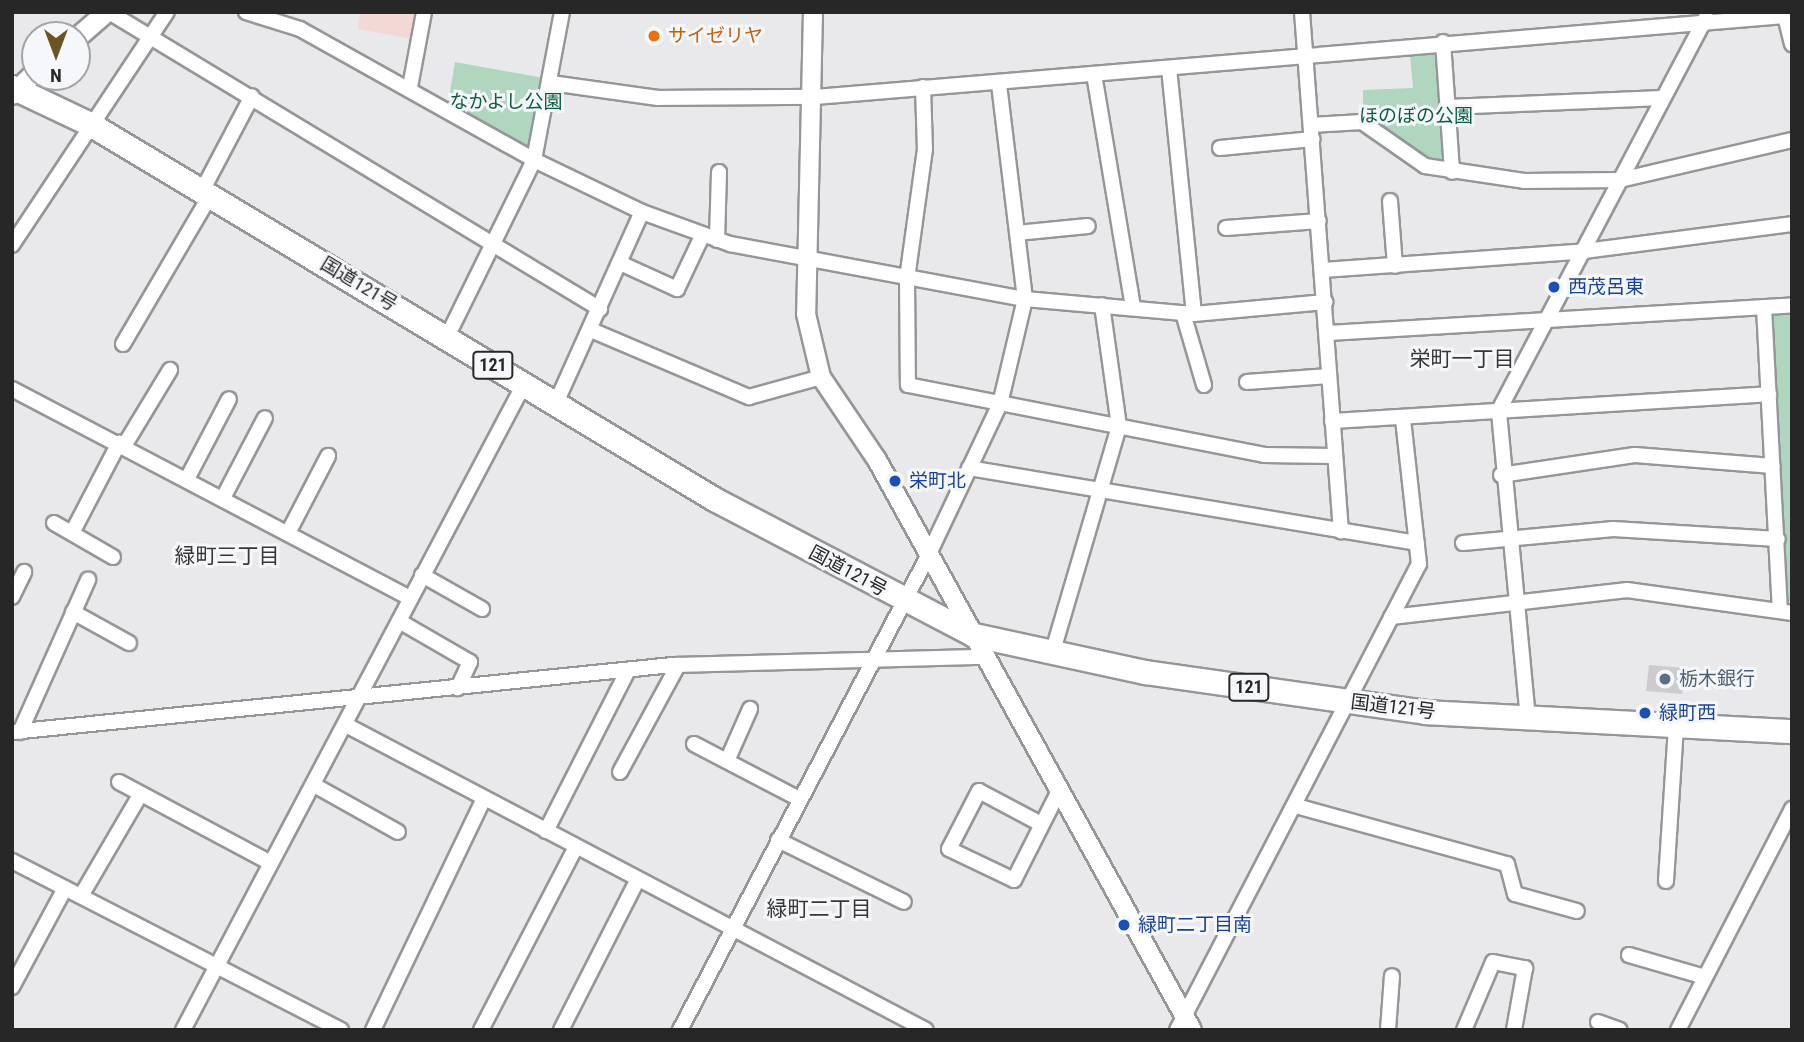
<!DOCTYPE html>
<html>
<head>
<meta charset="utf-8">
<style>
	body { margin:0 }
	#map { position:relative; width:1804px; height:1042px; overflow:hidden; background:#e9e9ec; font-family:"Roboto Condensed","Noto Sans JP",sans-serif }
	div>[style] { position:absolute }
	[style*='--x'] { left:calc(var(--x)*1px); top:calc(var(--y)*1px); width:calc(var(--w)*1px); rotate:calc(var(--a)*1deg) }
	.commercial>* { inset:0; background:#f3d9d6 }
	.green>* { inset:0; background:#b0d6c0 }
	.building>* { inset:0; background:#cccccf }
	.roads { filter:drop-shadow(2px 0 #959698) drop-shadow(-2px 0 #959698) drop-shadow(0 2px #959698) drop-shadow(0 -2px #959698) }
	.minor>* { height:14px; margin:-7px; padding:0 7px; transform-origin:7px; border-radius:7px; background:#fff }
	.tertiary>* { height:18px; margin:-9px; padding:0 9px; transform-origin:9px; border-radius:9px; background:#fff }
	.secondary>* { height:19px; margin:-9.5px; padding:0 9.5px; transform-origin:9.5px; border-radius:9.5px; background:#fff }
	.trunk>* { height:23px; margin:-11.5px; padding:0 11.5px; transform-origin:11.5px; border-radius:11.5px; background:#fff }
	.dots>* { width:19px; height:19px; translate:-50% -50%; box-sizing:border-box; border:4px solid #f6f7fa; border-radius:50% }
	span { translate:-50% -50%; white-space:nowrap; text-align:center; line-height:1.15; -webkit-text-stroke:6px #f6f7fa; paint-order:stroke }
	.shield-label span { padding:2px 5px; background:#f6f7fa; border:2px solid; border-radius:5px; -webkit-text-stroke-width:0 }
	.shield-label { font-size:18px; color:#272728; font-weight:700 }
	.food-label { font-size:19px; color:#c56008 }
	.left { translate:0 -50%; text-align:left }
	.park-label { font-size:19px; color:#0a5d3c }
	.street-label { font-size:19px; color:#272728 }
	.transit-label { font-size:19px; color:#164399 }
	.service-label { font-size:19px; color:#4e5e75 }
	.neighbourhood-label { font-size:21px; color:#373739 }
	.frame { position:absolute; inset:0; border:14px solid #272728; pointer-events:none }
	.north { position:absolute; left:21px; top:21px; width:70px; height:70px; box-sizing:border-box; background:#f6f7fa; border:2px solid #a3a4a6; border-radius:50%; rotate:180deg; font-size:19px; font-weight:700; line-height:28px; text-align:center; color:#272728 }
	.north::after { content:''; display:block; margin:auto; width:24px; height:32px; background:#6a5424; clip-path:polygon(50% 0,100% 100%,50% 72%,0 100%) }
</style>
</head>
<body>
<div id="map">
	<div class="commercial">
		<div style="clip-path:polygon(360px 12px,421px 12px,417px 40px,358px 29px)"></div>
	</div>
	<div class="green">
		<div style="clip-path:polygon(1433px 54px,1439px 58px,1446px 162px,1438px 167px,1363px 116px,1363px 90px,1413px 88px,1410px 55px)"></div>
		<div style="clip-path:polygon(455px 62px,544px 78px,533px 142px,522px 148px,448px 104px)"></div>
		<div style="clip-path:polygon(1776px 311px,1792px 311px,1792px 604px,1784px 597px,1769px 318px)"></div>
	</div>
	<div class="building">
		<div style="clip-path:polygon(1649px 665px,1685px 668px,1682px 694px,1646px 691px)"></div>
	</div>
	<div class="roads">
		<div class="minor">
			<div style="--x:109;--y:12;--w:574;--a:31.17"></div>
			<div style="--x:246;--y:12;--w:57;--a:17.5"></div>
			<div style="--x:300;--y:29;--w:268;--a:29.2"></div>
			<div style="--x:534;--y:160;--w:120;--a:25.7"></div>
			<div style="--x:642;--y:212;--w:94;--a:20"></div>
			<div style="--x:730;--y:244;--w:300;--a:10.6"></div>
			<div style="--x:1025;--y:299;--w:170;--a:5.1"></div>
			<div style="--x:1194;--y:314;--w:132;--a:-5.2"></div>
			<div style="--x:1302;--y:12;--w:521;--a:85.71"></div>
			<div style="--x:1443;--y:42;--w:130;--a:86"></div>
			<div style="--x:1169;--y:68;--w:247;--a:84.2"></div>
			<div style="--x:1094;--y:74;--w:236;--a:80.5"></div>
			<div style="--x:551;--y:83;--w:108;--a:8"></div>
			<div style="--x:658;--y:98;--w:157;--a:-0.4"></div>
			<div style="--x:815;--y:97;--w:973;--a:-4.77"></div>
			<div style="--x:1785;--y:16;--w:29;--a:76"></div>
			<div style="--x:410;--y:87;--w:76;--a:-79.4"></div>
			<div style="--x:923;--y:87;--w:62;--a:88.2"></div>
			<div style="--x:925;--y:149;--w:130;--a:97.9"></div>
			<div style="--x:907;--y:278;--w:107;--a:89.5"></div>
			<div style="--x:908;--y:385;--w:363;--a:11.1"></div>
			<div style="--x:1264;--y:455;--w:69;--a:0.8"></div>
			<div style="--x:1448;--y:107;--w:214;--a:-2.4"></div>
			<div style="--x:1311;--y:125;--w:51;--a:-3.4"></div>
			<div style="--x:1362;--y:122;--w:77;--a:34.9"></div>
			<div style="--x:1425;--y:166;--w:100;--a:8.6"></div>
			<div style="--x:1524;--y:181;--w:96;--a:-0.6"></div>
			<div style="--x:1620;--y:180;--w:177;--a:-13.1"></div>
			<div style="--x:1220;--y:148;--w:93;--a:-5.5"></div>
			<div style="--x:202;--y:191;--w:107;--a:-62.2"></div>
			<div style="--x:1390;--y:201;--w:65;--a:85.6"></div>
			<div style="--x:1226;--y:228;--w:93;--a:-4.3"></div>
			<div style="--x:1017;--y:233;--w:71;--a:-5.6"></div>
			<div style="--x:717;--y:240;--w:68;--a:-88.3"></div>
			<div style="--x:12;--y:245;--w:280;--a:-56.4"></div>
			<div style="--x:620;--y:263;--w:63;--a:24.5"></div>
			<div style="--x:677;--y:289;--w:59;--a:-64.7"></div>
			<div style="--x:1323;--y:270;--w:263;--a:-4.1"></div>
			<div style="--x:1585;--y:251;--w:209;--a:-7.4"></div>
			<div style="--x:1764;--y:307;--w:304;--a:87"></div>
			<div style="--x:1183;--y:313;--w:75;--a:73.7"></div>
			<div style="--x:591;--y:330;--w:172;--a:23"></div>
			<div style="--x:749;--y:397;--w:75;--a:-15.5"></div>
			<div style="--x:1327;--y:333;--w:466;--a:-3.4"></div>
			<div style="--x:447;--y:337;--w:197;--a:-63.8"></div>
			<div style="--x:534;--y:160;--w:151;--a:-79.3"></div>
			<div style="--x:123;--y:344;--w:172;--a:-59.6"></div>
			<div style="--x:1247;--y:382;--w:82;--a:-4.2"></div>
			<div style="--x:12;--y:389;--w:450;--a:27.7"></div>
			<div style="--x:556;--y:403;--w:209;--a:-65.8"></div>
			<div style="--x:1332;--y:421;--w:438;--a:-3.5"></div>
			<div style="--x:124;--y:446;--w:89;--a:-58.8"></div>
			<div style="--x:969;--y:468;--w:454;--a:9.5"></div>
			<div style="--x:1501;--y:475;--w:135;--a:-8.5"></div>
			<div style="--x:1635;--y:455;--w:138;--a:4.6"></div>
			<div style="--x:187;--y:479;--w:90;--a:-62.3"></div>
			<div style="--x:223;--y:498;--w:90;--a:-62.3"></div>
			<div style="--x:54;--y:523;--w:68;--a:30"></div>
			<div style="--x:72;--y:533;--w:102;--a:-62.4"></div>
			<div style="--x:288;--y:533;--w:87;--a:-62.5"></div>
			<div style="--x:1463;--y:543;--w:151;--a:-5.3"></div>
			<div style="--x:1613;--y:529;--w:165;--a:3.5"></div>
			<div style="--x:422;--y:575;--w:69;--a:29.5"></div>
			<div style="--x:12;--y:597;--w:28;--a:-64"></div>
			<div style="--x:73;--y:612;--w:64;--a:29"></div>
			<div style="--x:1391;--y:617;--w:238;--a:-6.5"></div>
			<div style="--x:1627;--y:590;--w:167;--a:7.9"></div>
			<div style="--x:399;--y:621;--w:82;--a:30"></div>
			<div style="--x:470;--y:662;--w:29;--a:115"></div>
			<div style="--x:1052;--y:654;--w:238;--a:-73.6"></div>
			<div style="--x:1119;--y:426;--w:122;--a:-98"></div>
			<div style="--x:1528;--y:719;--w:310;--a:-95.4"></div>
			<div style="--x:1499;--y:410;--w:444;--a:-62.2"></div>
			<div style="--x:346;--y:725;--w:655;--a:27.74"></div>
			<div style="--x:12;--y:732;--w:664;--a:-5.79"></div>
			<div style="--x:673;--y:665;--w:314;--a:-1.5"></div>
			<div style="--x:20;--y:732;--w:167;--a:-65.9"></div>
			<div style="--x:694;--y:744;--w:119;--a:27.6"></div>
			<div style="--x:727;--y:761;--w:57;--a:-66.1"></div>
			<div style="--x:620;--y:772;--w:122;--a:-61.5"></div>
			<div style="--x:119;--y:782;--w:172;--a:28.1"></div>
			<div style="--x:314;--y:785;--w:96;--a:29.2"></div>
			<div style="--x:1296;--y:806;--w:219;--a:15.4"></div>
			<div style="--x:1507;--y:864;--w:31;--a:75"></div>
			<div style="--x:1515;--y:894;--w:64;--a:15.3"></div>
			<div style="--x:1041;--y:824;--w:70;--a:-152"></div>
			<div style="--x:979;--y:791;--w:65;--a:117.3"></div>
			<div style="--x:949;--y:849;--w:72;--a:25.5"></div>
			<div style="--x:1014;--y:880;--w:100;--a:-63.2"></div>
			<div style="--x:546;--y:831;--w:181;--a:-63"></div>
			<div style="--x:778;--y:840;--w:140;--a:26.2"></div>
			<div style="--x:12;--y:861;--w:370;--a:27.2"></div>
			<div style="--x:1666;--y:881;--w:156;--a:-86.3"></div>
			<div style="--x:81;--y:896;--w:117;--a:-59.7"></div>
			<div style="--x:1629;--y:955;--w:79;--a:16.1"></div>
			<div style="--x:12;--y:987;--w:112;--a:-61.8"></div>
			<div style="--x:1598;--y:1022;--w:23;--a:20"></div>
			<div style="--x:183;--y:1030;--w:730;--a:-62.17"></div>
			<div style="--x:373;--y:1030;--w:257;--a:-64.4"></div>
			<div style="--x:481;--y:1030;--w:206;--a:-62.6"></div>
			<div style="--x:561;--y:1030;--w:169;--a:-63"></div>
			<div style="--x:680;--y:1030;--w:535;--a:-62.38"></div>
			<div style="--x:928;--y:556;--w:168;--a:-64.7"></div>
			<div style="--x:1000;--y:404;--w:108;--a:-76.6"></div>
			<div style="--x:1025;--y:299;--w:218;--a:-96.9"></div>
			<div style="--x:1177;--y:1030;--w:525;--a:-62.56"></div>
			<div style="--x:1419;--y:564;--w:147;--a:-96.3"></div>
			<div style="--x:1388;--y:1030;--w:54;--a:-85.8"></div>
			<div style="--x:1464;--y:1030;--w:74;--a:-66.9"></div>
			<div style="--x:1493;--y:962;--w:33;--a:11"></div>
			<div style="--x:1525;--y:968;--w:63;--a:100.1"></div>
			<div style="--x:1678;--y:1030;--w:249;--a:-62.7"></div>
		</div>
		<div class="tertiary">
			<div style="--x:813;--y:12;--w:302;--a:91.3"></div>
			<div style="--x:806;--y:314;--w:65;--a:76.6"></div>
			<div style="--x:821;--y:377;--w:100;--a:56"></div>
			<div style="--x:877;--y:460;--w:651;--a:61.07"></div>
		</div>
		<div class="secondary">
			<div style="--x:77;--y:37;--w:38;--a:-41"></div>
			<div style="--x:12;--y:94;--w:32;--a:-44"></div>
		</div>
		<div class="trunk">
			<div style="--x:12;--y:87;--w:86;--a:25.4"></div>
			<div style="--x:90;--y:124;--w:728;--a:31"></div>
			<div style="--x:714;--y:499;--w:293;--a:27.6"></div>
			<div style="--x:974;--y:635;--w:175;--a:12.2"></div>
			<div style="--x:1145;--y:672;--w:284;--a:8.1"></div>
			<div style="--x:1426;--y:712;--w:366;--a:3"></div>
		</div>
	</div>
	<div class="dots">
		<div style="left:654px;top:36px;background:#e8710a"></div>
		<div style="left:1554px;top:287px;background:#1a4fb4"></div>
		<div style="left:895px;top:481px;background:#1a4fb4"></div>
		<div style="left:1665px;top:679px;background:#5c6f8a"></div>
		<div style="left:1645px;top:713px;background:#1a4fb4"></div>
		<div style="left:1124px;top:925px;background:#1a4fb4"></div>
	</div>
	<div class="shield-label">
		<span style="left:493px;top:365px">121</span>
		<span style="left:1249px;top:687px">121</span>
	</div>
	<div class="food-label">
		<span class="left" style="left:668px;top:36px">サイゼリヤ</span>
	</div>
	<div class="park-label">
		<span style="left:506px;top:102px">なかよし公園</span>
		<span style="left:1416px;top:116px">ほのぼの公園</span>
	</div>
	<div class="street-label">
		<span style="left:359px;top:284px;rotate:31deg">国道121号</span>
		<span style="left:848px;top:571px;rotate:28deg">国道121号</span>
		<span style="left:1393px;top:707px;rotate:7deg">国道121号</span>
	</div>
	<div class="transit-label">
		<span class="left" style="left:1568px;top:287px">西茂呂東</span>
		<span class="left" style="left:909px;top:481px">栄町北</span>
		<span class="left" style="left:1659px;top:713px">緑町西</span>
		<span class="left" style="left:1138px;top:925px">緑町二丁目南</span>
	</div>
	<div class="service-label">
		<span class="left" style="left:1679px;top:679px">栃木銀行</span>
	</div>
	<div class="neighbourhood-label">
		<span style="left:1462px;top:359px">栄町一丁目</span>
		<span style="left:227px;top:556px">緑町三丁目</span>
		<span style="left:819px;top:909px">緑町二丁目</span>
	</div>
	<div class="frame"></div>
	<div class="north">N</div>
</div>
</body>
</html>
